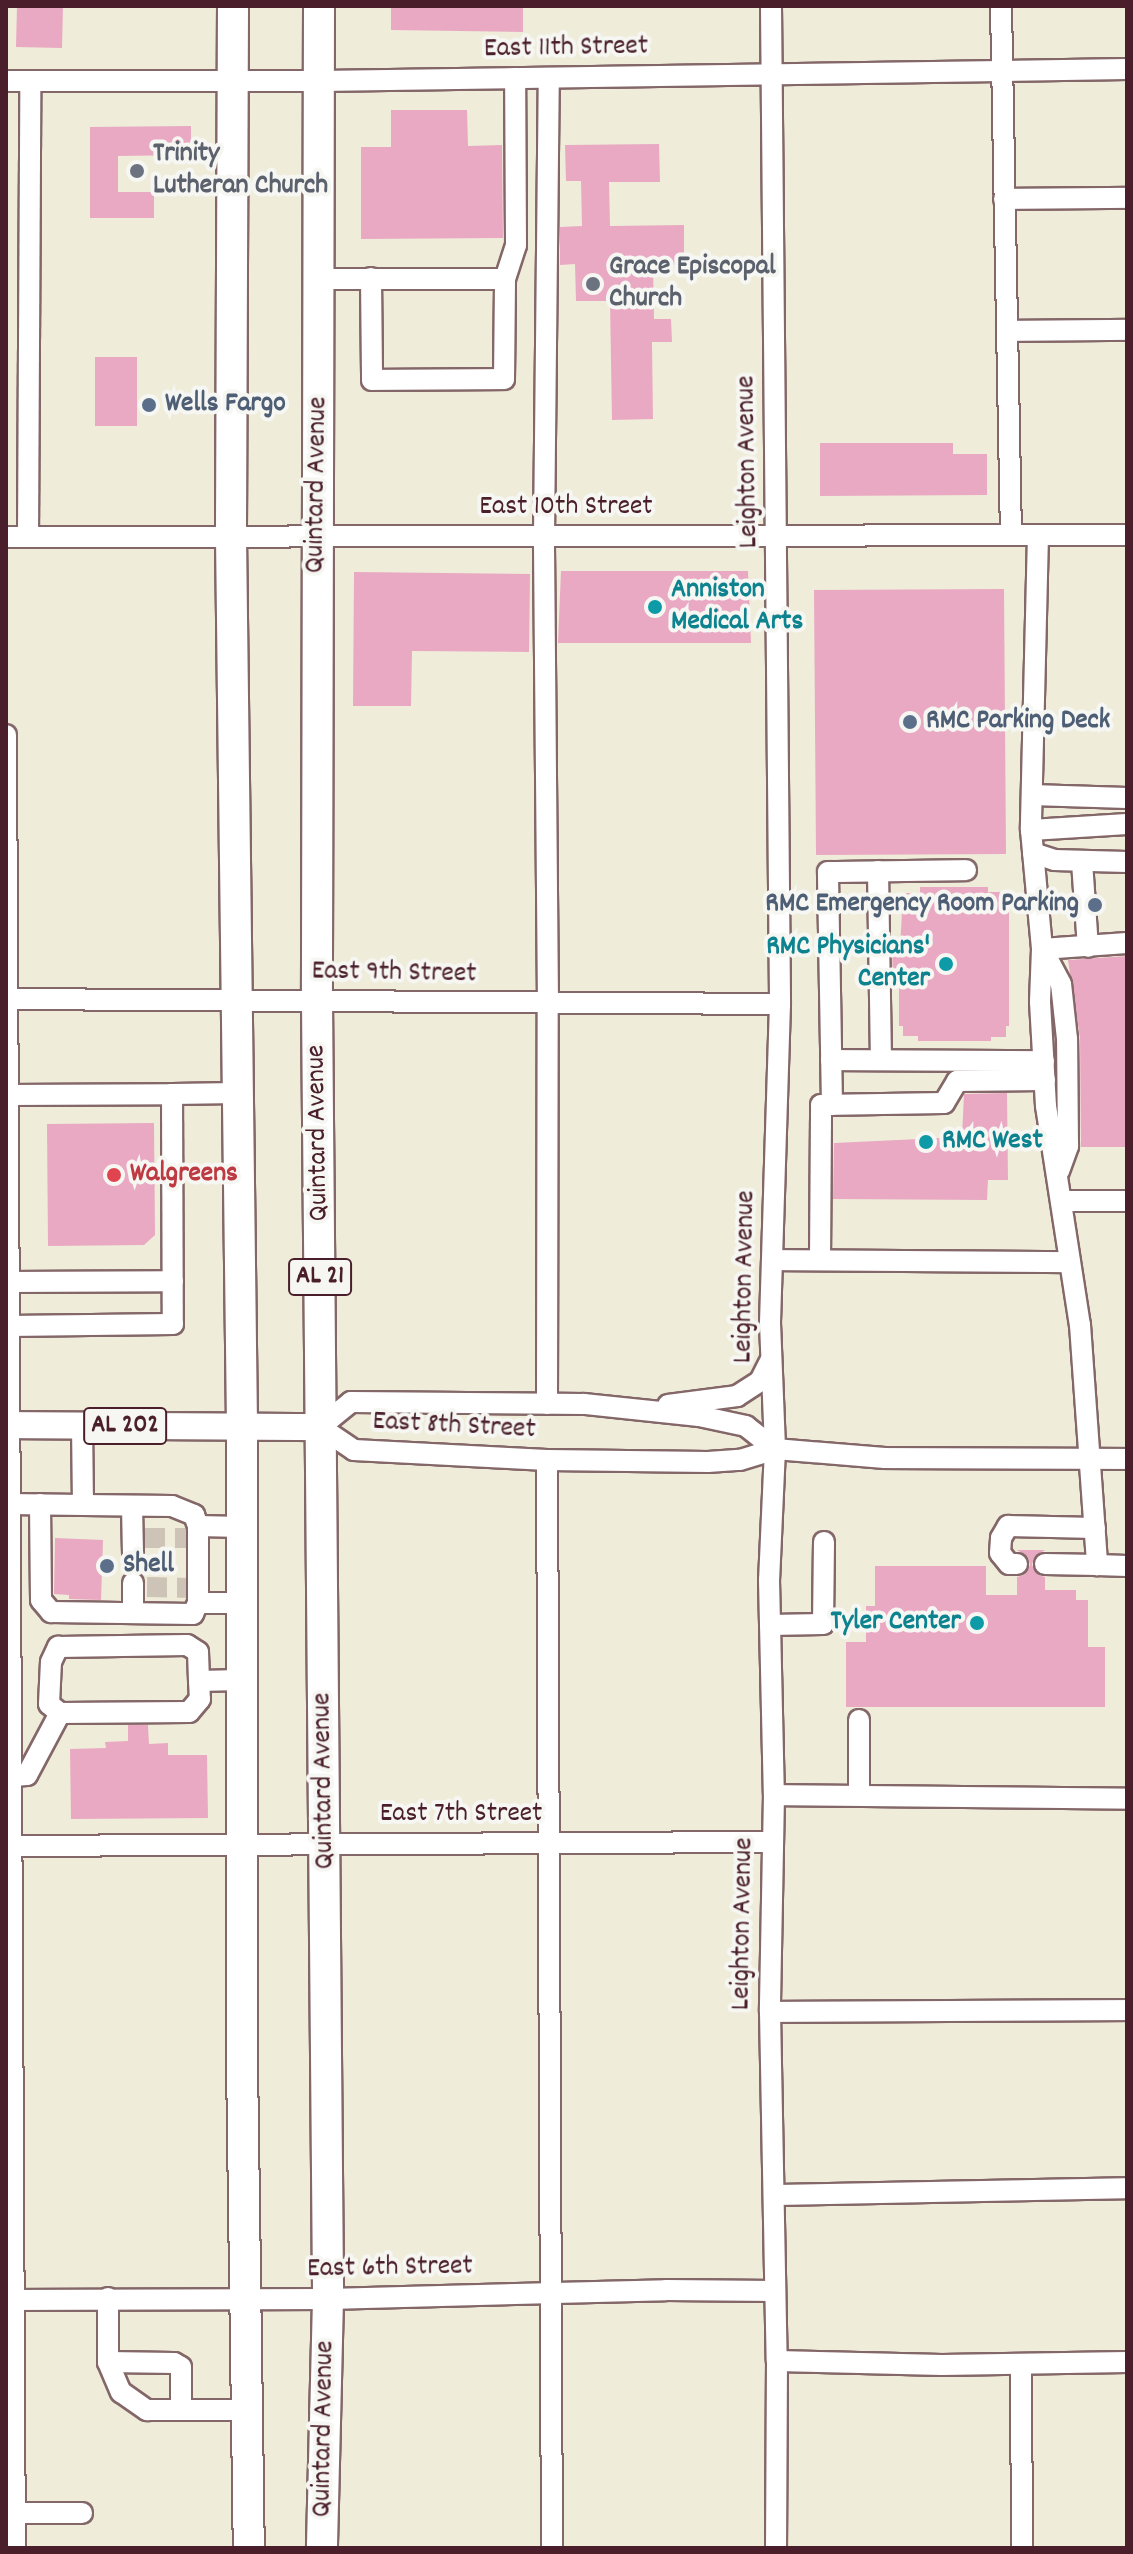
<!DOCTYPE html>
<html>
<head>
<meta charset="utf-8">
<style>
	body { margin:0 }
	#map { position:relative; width:1133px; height:2554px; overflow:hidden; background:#efecda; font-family:Dekko,sans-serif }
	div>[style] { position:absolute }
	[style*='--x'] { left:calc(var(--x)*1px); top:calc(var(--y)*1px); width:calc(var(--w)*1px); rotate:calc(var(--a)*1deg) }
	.building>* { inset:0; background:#e9a9c2 }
	.minor-tunnel>* { height:20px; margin-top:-10px; transform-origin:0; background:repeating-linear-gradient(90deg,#cec3b7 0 20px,transparent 0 30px) }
	.roads { filter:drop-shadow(2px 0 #846768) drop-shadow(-2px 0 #846768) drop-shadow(0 2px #846768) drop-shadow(0 -2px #846768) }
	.minor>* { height:20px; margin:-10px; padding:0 10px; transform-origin:10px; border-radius:10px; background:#fff }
	.major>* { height:26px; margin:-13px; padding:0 13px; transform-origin:13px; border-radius:13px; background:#fff }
	.highway>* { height:30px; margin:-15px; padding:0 15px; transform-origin:15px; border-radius:15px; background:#fff }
	.dots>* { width:22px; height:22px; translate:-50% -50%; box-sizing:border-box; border:4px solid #f6f6f2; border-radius:50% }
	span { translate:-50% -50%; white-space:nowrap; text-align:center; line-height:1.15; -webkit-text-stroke:8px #f6f6f2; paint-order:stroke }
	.shield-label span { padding:2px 6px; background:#f6f6f2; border:2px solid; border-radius:6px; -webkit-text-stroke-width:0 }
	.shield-label { font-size:26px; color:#4a1f2b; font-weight:700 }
	.street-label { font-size:28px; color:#4a1f2b }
	.worship-label { font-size:28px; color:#5b616d; font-weight:700 }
	.left { translate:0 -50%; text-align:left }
	.service-label { font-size:28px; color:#4e5e75; font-weight:700 }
	.right { translate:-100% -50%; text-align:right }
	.culture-label { font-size:28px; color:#0d838f; font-weight:700 }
	.health-label { font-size:28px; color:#be3a42; font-weight:700 }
	.frame { position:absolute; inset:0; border:8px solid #4a1f2b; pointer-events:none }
</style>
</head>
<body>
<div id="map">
	<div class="building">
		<div style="clip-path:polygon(17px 6px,63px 6px,62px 48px,16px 47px)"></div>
		<div style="clip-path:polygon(391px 6px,523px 6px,523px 32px,391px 30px)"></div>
		<div style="clip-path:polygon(391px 110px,467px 110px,468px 146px,502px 145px,503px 238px,361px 239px,361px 147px,391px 147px)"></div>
		<div style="clip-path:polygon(191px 126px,191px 155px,118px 156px,118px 192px,154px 192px,154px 218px,90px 218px,90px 127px)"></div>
		<div style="clip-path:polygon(659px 144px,660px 182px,609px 182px,610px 226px,684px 225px,684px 265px,653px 265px,654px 319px,671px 319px,672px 342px,652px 342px,653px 419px,612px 420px,610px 301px,576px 301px,575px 264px,560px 265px,560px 227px,582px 226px,581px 181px,566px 181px,565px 145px)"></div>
		<div style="clip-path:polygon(95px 357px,137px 357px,137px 426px,95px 426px)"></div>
		<div style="clip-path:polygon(820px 443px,953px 443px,953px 454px,987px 454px,987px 495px,820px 496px)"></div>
		<div style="clip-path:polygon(561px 571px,748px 571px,751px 643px,558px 643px)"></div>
		<div style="clip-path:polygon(354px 572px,530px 574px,529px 652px,412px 651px,411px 706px,353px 706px)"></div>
		<div style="clip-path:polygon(1004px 589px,1006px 854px,816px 855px,814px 590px)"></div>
		<div style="clip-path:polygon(920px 887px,988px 887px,988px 892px,1005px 892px,1005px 904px,1009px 904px,1009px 1026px,1006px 1026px,1006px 1037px,991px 1037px,991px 1041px,918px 1041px,918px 1036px,903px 1036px,903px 1026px,899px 1026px,899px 980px,893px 980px,892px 948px,900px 948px,903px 893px,920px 893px)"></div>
		<div style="clip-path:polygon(1127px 956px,1127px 1147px,1081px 1147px,1080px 1038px,1068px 960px)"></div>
		<div style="clip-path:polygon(1007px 1093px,1008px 1180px,988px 1180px,987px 1200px,833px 1199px,834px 1143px,962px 1137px,964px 1094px)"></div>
		<div style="clip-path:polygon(154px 1123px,155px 1235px,144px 1245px,48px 1246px,47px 1124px)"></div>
		<div style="clip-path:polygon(55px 1538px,103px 1540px,101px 1600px,69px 1599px,69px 1595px,54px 1594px)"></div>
		<div style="clip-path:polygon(1017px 1550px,1045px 1550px,1034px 1557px,1032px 1565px,1038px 1575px,1045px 1577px,1045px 1590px,1076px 1590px,1076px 1600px,1088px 1600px,1088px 1647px,1105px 1647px,1105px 1707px,846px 1707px,846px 1642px,866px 1642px,866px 1606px,875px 1606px,875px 1566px,986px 1566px,986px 1595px,1017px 1595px,1017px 1577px,1024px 1575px,1030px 1565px,1028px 1557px)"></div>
		<div style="clip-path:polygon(128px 1725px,148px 1725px,149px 1744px,168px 1743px,168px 1755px,207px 1755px,208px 1818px,71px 1819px,70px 1749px,106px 1748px,105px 1742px,128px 1741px)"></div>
	</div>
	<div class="minor-tunnel">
		<div style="--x:145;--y:1538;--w:46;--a:0"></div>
		<div style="--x:147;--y:1587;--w:44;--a:1.3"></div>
	</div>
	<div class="roads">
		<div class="minor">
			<div style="--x:771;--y:6;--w:998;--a:89.48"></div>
			<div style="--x:780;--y:1004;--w:319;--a:91.8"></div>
			<div style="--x:770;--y:1323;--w:126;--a:87.7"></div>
			<div style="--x:775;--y:1449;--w:131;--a:92.6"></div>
			<div style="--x:769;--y:1580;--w:215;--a:88.7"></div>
			<div style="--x:774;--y:1795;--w:217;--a:91.1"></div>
			<div style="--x:770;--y:2012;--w:349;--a:88.9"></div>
			<div style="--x:777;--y:2361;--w:187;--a:90.3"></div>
			<div style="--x:1001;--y:6;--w:529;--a:88.92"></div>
			<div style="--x:6;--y:81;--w:314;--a:0"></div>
			<div style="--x:320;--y:81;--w:807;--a:-0.85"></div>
			<div style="--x:1004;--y:199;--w:123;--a:-0.5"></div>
			<div style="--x:371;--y:278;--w:102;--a:89.4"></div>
			<div style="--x:372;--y:380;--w:132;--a:-0.4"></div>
			<div style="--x:504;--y:379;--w:100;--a:-89.4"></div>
			<div style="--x:505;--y:279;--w:36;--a:-72"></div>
			<div style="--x:516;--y:245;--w:167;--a:-90.3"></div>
			<div style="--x:319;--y:279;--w:186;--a:0"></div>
			<div style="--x:1007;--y:331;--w:120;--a:-0.5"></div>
			<div style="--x:1038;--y:535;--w:295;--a:91.4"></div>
			<div style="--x:1031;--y:830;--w:120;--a:84.7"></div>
			<div style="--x:1042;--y:949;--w:53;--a:92.2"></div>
			<div style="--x:1040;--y:1002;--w:104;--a:86.7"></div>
			<div style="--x:1046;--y:1106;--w:222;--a:81.2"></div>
			<div style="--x:1080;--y:1325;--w:241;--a:85.9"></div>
			<div style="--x:1097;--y:1565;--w:52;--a:-178.9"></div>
			<div style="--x:6;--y:537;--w:1121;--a:-0.1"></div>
			<div style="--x:28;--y:537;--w:456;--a:-89.7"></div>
			<div style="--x:6;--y:735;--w:1813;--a:89.72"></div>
			<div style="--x:1032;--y:795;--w:95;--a:1.8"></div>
			<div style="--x:1031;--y:830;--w:96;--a:-3.6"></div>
			<div style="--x:1033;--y:853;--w:22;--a:18"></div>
			<div style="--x:1054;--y:860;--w:73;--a:1.6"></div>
			<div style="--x:1082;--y:862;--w:85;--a:86"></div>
			<div style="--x:878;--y:871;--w:189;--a:89.1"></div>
			<div style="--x:6;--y:999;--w:774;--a:0.37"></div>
			<div style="--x:831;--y:1060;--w:213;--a:0.3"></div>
			<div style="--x:172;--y:1094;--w:66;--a:-0.9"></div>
			<div style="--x:7;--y:1095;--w:165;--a:-0.3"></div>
			<div style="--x:172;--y:1094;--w:230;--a:89.8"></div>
			<div style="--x:173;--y:1324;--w:165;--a:179.3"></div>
			<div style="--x:832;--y:1105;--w:233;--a:-91"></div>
			<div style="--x:828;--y:872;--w:138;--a:-0.8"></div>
			<div style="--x:1059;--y:1171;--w:27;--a:-70"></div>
			<div style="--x:1068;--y:1146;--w:107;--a:-90.5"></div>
			<div style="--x:1067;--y:1039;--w:55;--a:-96.2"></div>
			<div style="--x:1061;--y:984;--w:40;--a:-118"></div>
			<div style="--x:1042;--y:949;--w:85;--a:-4"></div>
			<div style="--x:1061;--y:1201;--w:66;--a:0"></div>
			<div style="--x:772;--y:1260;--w:298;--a:0.4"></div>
			<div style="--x:820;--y:1260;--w:155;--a:-89.6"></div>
			<div style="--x:821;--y:1105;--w:123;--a:-0.9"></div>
			<div style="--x:944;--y:1103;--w:26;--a:-59"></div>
			<div style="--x:957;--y:1081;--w:88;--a:-0.7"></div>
			<div style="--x:8;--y:1282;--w:165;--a:-0.3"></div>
			<div style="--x:547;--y:1404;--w:400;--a:-89.9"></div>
			<div style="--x:548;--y:1004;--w:468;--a:-90.5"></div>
			<div style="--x:544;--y:536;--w:458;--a:-89.4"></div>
			<div style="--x:668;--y:1405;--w:70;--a:-7.4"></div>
			<div style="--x:737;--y:1396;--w:27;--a:-33"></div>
			<div style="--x:760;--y:1381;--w:22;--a:-63"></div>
			<div style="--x:775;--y:1449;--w:37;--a:-142"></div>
			<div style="--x:746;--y:1426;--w:48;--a:-168"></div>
			<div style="--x:699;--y:1416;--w:116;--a:-174"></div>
			<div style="--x:584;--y:1404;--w:233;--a:-179.5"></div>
			<div style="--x:351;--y:1402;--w:40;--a:141"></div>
			<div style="--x:320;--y:1427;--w:41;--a:34.1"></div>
			<div style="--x:354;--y:1450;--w:193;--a:3"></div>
			<div style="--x:547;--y:1460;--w:161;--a:0.7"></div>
			<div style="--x:708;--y:1462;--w:32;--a:-4"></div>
			<div style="--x:740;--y:1460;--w:37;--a:-17"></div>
			<div style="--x:775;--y:1449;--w:110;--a:4.7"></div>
			<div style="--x:885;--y:1458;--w:242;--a:0.2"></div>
			<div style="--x:547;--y:1460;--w:1088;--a:89.74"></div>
			<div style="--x:9;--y:1504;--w:74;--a:0.8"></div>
			<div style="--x:83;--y:1505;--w:80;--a:-90.7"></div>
			<div style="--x:40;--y:1504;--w:96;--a:89.4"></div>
			<div style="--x:41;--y:1600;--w:16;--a:50"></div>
			<div style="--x:51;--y:1612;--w:142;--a:0.8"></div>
			<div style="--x:193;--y:1614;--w:12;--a:-66"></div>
			<div style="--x:83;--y:1505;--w:89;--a:0.6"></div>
			<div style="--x:172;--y:1506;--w:24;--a:22"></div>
			<div style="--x:194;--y:1515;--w:12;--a:70"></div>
			<div style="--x:132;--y:1506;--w:48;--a:88.8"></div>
			<div style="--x:242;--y:1527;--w:44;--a:-178.7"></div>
			<div style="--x:198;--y:1526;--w:77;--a:90"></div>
			<div style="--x:198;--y:1603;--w:45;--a:0"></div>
			<div style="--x:1017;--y:1564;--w:8;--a:180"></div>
			<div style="--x:1009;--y:1564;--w:14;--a:-129"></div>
			<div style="--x:1000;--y:1553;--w:15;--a:-86"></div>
			<div style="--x:1001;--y:1538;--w:14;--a:-60"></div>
			<div style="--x:1008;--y:1526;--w:87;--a:1.3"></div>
			<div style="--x:1097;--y:1565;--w:30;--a:2"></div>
			<div style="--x:133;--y:1613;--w:30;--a:-90"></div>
			<div style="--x:770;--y:1625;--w:53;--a:-1.1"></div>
			<div style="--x:823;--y:1624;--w:82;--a:-89.3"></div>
			<div style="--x:199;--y:1681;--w:18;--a:87"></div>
			<div style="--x:200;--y:1699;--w:17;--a:130"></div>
			<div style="--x:189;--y:1712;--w:129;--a:179.6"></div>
			<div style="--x:60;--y:1713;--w:14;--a:-141"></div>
			<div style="--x:49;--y:1704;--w:42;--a:-87.3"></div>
			<div style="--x:51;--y:1662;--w:17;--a:-65"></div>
			<div style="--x:58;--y:1647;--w:129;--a:-0.9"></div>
			<div style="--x:187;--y:1645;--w:13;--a:32"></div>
			<div style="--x:198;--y:1652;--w:29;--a:88"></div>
			<div style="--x:199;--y:1681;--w:42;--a:-1.4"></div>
			<div style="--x:859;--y:1720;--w:75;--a:90"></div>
			<div style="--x:12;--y:1776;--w:15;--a:-4"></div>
			<div style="--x:27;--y:1775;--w:70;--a:-62"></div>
			<div style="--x:774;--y:1795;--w:353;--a:0.6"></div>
			<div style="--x:6;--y:1846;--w:766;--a:-0.3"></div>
			<div style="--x:770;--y:2012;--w:357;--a:-0.3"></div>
			<div style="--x:774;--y:2195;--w:353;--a:-1.1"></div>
			<div style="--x:108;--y:2298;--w:64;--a:90"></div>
			<div style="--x:108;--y:2362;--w:33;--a:67"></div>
			<div style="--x:121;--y:2392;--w:32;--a:35"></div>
			<div style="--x:147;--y:2410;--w:99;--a:0"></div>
			<div style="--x:6;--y:2300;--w:322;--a:-0.2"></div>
			<div style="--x:328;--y:2299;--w:338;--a:-1.5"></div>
			<div style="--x:666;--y:2290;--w:109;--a:0.5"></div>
			<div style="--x:777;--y:2361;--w:165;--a:1.4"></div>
			<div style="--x:942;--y:2365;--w:185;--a:-0.9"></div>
			<div style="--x:108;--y:2362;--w:66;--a:0.9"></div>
			<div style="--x:174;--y:2363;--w:8;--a:30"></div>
			<div style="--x:181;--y:2367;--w:43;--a:90"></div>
			<div style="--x:1021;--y:2365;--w:183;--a:89.7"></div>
			<div style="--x:14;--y:2513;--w:68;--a:0"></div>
		</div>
		<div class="major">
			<div style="--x:6;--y:1425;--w:314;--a:0.4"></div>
		</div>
		<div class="highway">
			<div style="--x:233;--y:6;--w:531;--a:90.22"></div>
			<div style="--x:231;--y:537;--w:890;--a:89.29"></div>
			<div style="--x:242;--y:1427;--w:634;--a:90"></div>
			<div style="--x:242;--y:2061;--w:487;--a:89.2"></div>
			<div style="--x:319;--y:6;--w:996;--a:90.12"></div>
			<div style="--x:317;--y:1002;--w:1297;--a:89.51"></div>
			<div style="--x:328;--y:2299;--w:249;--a:91.4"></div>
		</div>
	</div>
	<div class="dots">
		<div style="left:137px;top:171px;background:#6b7280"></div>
		<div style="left:593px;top:284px;background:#6b7280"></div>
		<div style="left:149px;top:405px;background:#5c6f8a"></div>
		<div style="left:655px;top:607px;background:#0f9aa8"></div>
		<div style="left:910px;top:722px;background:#5c6f8a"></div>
		<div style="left:1095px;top:905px;background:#5c6f8a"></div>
		<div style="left:946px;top:964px;background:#0f9aa8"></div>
		<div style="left:926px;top:1142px;background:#0f9aa8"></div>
		<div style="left:114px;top:1175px;background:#e0444e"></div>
		<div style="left:107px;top:1566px;background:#5c6f8a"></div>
		<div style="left:977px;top:1623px;background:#0f9aa8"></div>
	</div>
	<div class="shield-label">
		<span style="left:320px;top:1277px">AL 21</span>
		<span style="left:125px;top:1426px">AL 202</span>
	</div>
	<div class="street-label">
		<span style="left:566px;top:49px;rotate:-1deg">East 11th Street</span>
		<span style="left:749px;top:462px;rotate:-91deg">Leighton Avenue</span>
		<span style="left:318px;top:485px;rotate:-89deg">Quintard Avenue</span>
		<span style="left:566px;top:508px">East 10th Street</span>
		<span style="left:394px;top:974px;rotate:1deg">East 9th Street</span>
		<span style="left:319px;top:1133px;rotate:-91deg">Quintard Avenue</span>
		<span style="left:746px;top:1277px;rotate:-89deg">Leighton Avenue</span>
		<span style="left:454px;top:1427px;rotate:3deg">East 8th Street</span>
		<span style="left:325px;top:1781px;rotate:-91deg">Quintard Avenue</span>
		<span style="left:461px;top:1815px">East 7th Street</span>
		<span style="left:744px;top:1924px;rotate:-89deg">Leighton Avenue</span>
		<span style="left:390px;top:2269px;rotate:-1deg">East 6th Street</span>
		<span style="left:325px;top:2429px;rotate:-89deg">Quintard Avenue</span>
	</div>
	<div class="worship-label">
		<span class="left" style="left:153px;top:171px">Trinity<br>Lutheran Church</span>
		<span class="left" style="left:609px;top:284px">Grace Episcopal<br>Church</span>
	</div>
	<div class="service-label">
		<span class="left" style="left:165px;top:405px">Wells Fargo</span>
		<span class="left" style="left:926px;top:722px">RMC Parking Deck</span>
		<span class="right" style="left:1079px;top:905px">RMC Emergency Room Parking</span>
		<span class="left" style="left:123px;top:1566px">Shell</span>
	</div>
	<div class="culture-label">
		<span class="left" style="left:671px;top:607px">Anniston<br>Medical Arts</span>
		<span class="right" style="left:930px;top:964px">RMC Physicians'<br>Center</span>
		<span class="left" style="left:942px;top:1142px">RMC West</span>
		<span class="right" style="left:961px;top:1623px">Tyler Center</span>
	</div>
	<div class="health-label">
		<span class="left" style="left:130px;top:1175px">Walgreens</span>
	</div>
	<div class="frame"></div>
</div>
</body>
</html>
